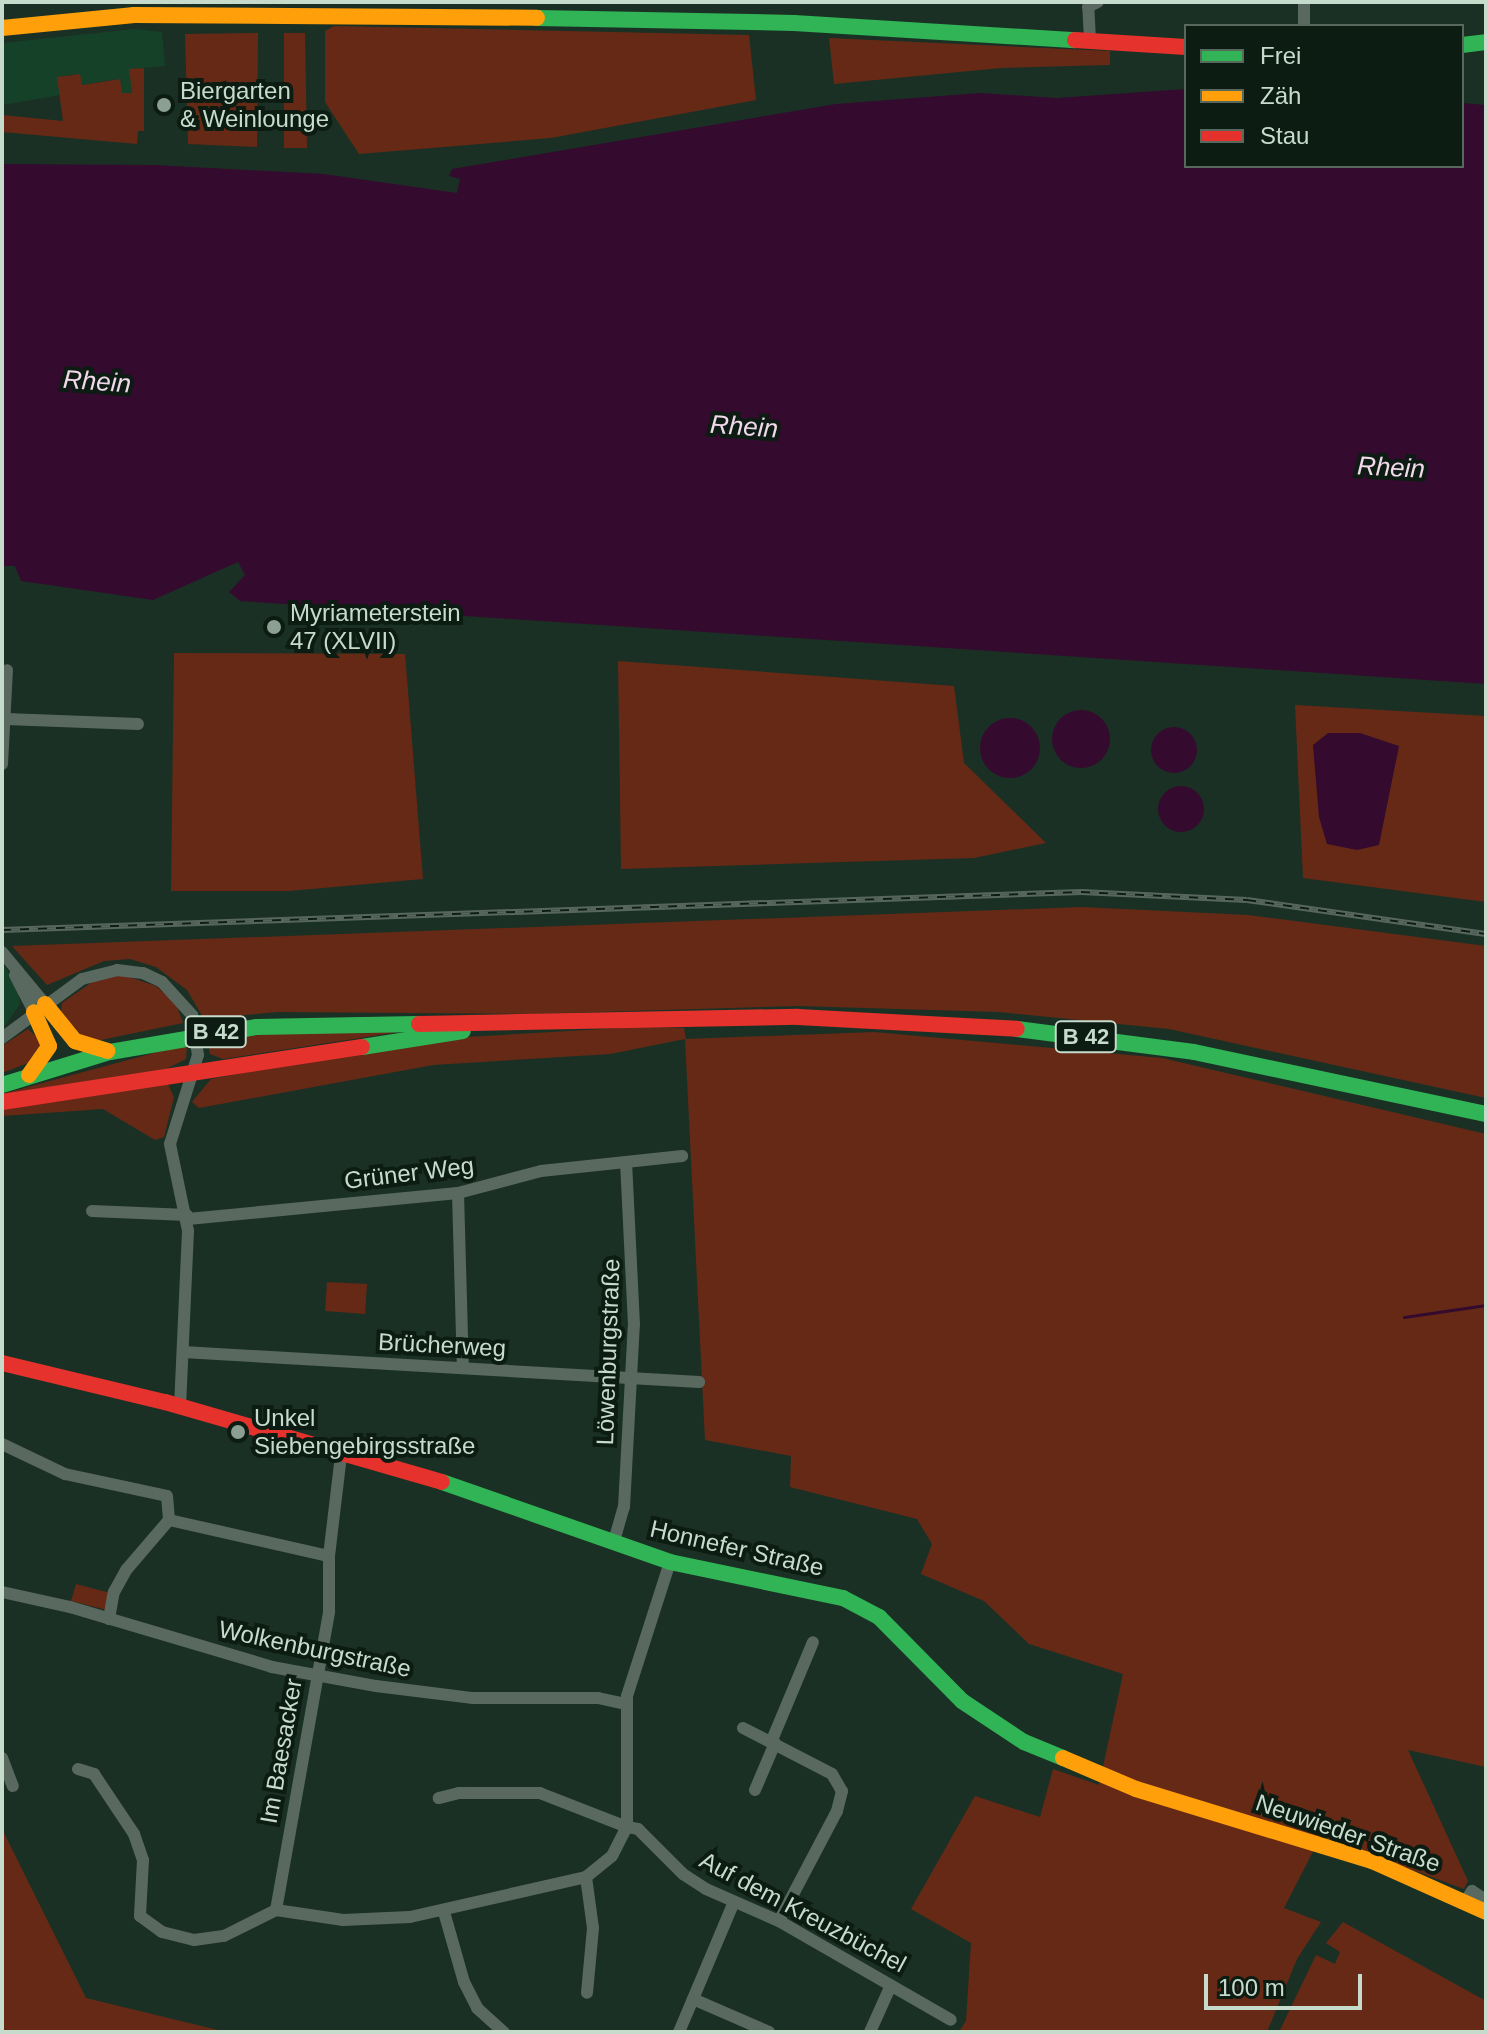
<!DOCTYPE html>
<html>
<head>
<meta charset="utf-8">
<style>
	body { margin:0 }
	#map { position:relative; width:1488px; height:2034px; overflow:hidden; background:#1b3024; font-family:Arial,sans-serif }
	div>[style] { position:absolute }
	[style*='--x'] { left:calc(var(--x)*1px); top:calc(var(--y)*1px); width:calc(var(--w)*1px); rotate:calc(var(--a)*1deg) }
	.built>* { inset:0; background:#164129 }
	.green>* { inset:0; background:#662916 }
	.water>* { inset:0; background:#340a2e }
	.round { border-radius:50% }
	.stream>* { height:3px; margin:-1.5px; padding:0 1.5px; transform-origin:1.5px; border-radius:1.5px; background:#340a2e }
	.street>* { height:12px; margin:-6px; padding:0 6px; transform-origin:6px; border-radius:6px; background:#5a6960 }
	.fast>* { height:16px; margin:-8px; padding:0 8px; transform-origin:8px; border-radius:8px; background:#30b455 }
	.slow>* { height:16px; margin:-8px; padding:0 8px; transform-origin:8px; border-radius:8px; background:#ff9f0a }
	.jam>* { height:16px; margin:-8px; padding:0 8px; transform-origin:8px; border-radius:8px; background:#e5322d }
	.rail>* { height:6px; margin-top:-3px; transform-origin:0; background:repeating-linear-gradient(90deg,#0c1c12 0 9px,#58675e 0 18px); box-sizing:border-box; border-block:2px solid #58675e }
	.dots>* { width:22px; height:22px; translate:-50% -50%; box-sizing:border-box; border:4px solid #0c1c12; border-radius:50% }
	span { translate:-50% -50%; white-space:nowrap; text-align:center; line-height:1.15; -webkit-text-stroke:8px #0c1c12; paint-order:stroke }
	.shield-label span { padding:2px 6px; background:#0c1c12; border:2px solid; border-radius:6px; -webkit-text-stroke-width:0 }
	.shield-label { font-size:22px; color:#c7dbcd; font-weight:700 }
	.poi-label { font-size:24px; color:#c7dbcd }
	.left { translate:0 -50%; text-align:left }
	.street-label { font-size:24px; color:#c7dbcd }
	.water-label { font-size:26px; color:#f1d8ea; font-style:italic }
	.frame { position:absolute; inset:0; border:4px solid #c7dbcd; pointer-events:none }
	.legend { position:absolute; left:1184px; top:24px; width:280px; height:144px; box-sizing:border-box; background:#0c1c12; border:2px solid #57685d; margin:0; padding:10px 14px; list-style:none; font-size:24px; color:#c7dbcd }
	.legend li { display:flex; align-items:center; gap:16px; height:40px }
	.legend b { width:40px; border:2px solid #57685d }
	.scale { position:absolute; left:1204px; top:1974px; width:158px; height:36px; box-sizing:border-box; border:4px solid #c7dbcd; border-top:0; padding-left:10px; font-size:24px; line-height:28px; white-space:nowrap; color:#c7dbcd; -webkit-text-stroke:6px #0c1c12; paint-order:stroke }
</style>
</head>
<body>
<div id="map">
	<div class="built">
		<div style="clip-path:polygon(135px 29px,162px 32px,165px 66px,130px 69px,132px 93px,121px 93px,119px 79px,81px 85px,79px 74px,58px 77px,60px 95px,2px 105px,2px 43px)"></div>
		<div style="clip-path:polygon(2px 962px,18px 988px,20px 1004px,2px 1030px)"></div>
	</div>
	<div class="green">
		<div style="clip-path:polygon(334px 26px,749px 35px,756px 100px,551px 138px,359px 154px,325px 102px,325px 31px)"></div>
		<div style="clip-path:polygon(258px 33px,257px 147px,188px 144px,185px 34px)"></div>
		<div style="clip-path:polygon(284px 33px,305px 33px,307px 148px,284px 148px)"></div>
		<div style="clip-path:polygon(829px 38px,1110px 51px,1110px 65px,1001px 68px,834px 84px)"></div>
		<div style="clip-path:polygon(144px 68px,144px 131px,138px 131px,137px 144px,2px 132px,2px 115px,63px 121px,57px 77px,80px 74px,82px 85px,120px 79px,122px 93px,132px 93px,129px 69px)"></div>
		<div style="clip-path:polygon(174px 653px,405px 654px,423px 879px,289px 891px,171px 891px)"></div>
		<div style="clip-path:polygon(618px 661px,954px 686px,964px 763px,1046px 843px,974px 858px,621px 869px)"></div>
		<div style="clip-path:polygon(1295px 705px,1486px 716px,1486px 902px,1303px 878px)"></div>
		<div style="clip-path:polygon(1082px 907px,1248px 915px,1486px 946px,1486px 1098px,1169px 1029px,999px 1012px,798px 1006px,529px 1014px,277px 1012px,204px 1019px,187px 990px,156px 967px,130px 959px,104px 961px,47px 985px,12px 946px)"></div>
		<div style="clip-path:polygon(123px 975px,156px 986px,176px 1004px,183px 1023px,96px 1041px,81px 1035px,61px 1013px,62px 1003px,98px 978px)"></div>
		<div style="clip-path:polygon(638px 1027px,684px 1028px,686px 1039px,874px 1032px,1162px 1058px,1486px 1134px,1486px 1767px,1408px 1750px,1468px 1881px,1464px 1889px,1321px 1836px,1284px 1908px,1321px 1922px,1297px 1959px,1267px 2032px,959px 2032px,966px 2021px,971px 1943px,911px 1909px,975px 1796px,1040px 1817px,1053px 1769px,1099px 1785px,1123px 1674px,1029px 1644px,984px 1601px,921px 1574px,932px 1544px,917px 1519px,790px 1487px,791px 1456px,705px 1440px,685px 1039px,610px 1054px,433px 1065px,199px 1108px,192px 1102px,211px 1079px,430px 1039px)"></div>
		<div style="clip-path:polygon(425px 1028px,223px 1059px,210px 1054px,207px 1040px,300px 1031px)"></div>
		<div style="clip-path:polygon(28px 1029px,42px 1042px,28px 1063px,2px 1073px,2px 1046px)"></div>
		<div style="clip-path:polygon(187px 1044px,186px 1059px,166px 1069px,2px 1094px)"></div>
		<div style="clip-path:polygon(167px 1082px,174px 1097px,164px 1137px,155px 1140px,103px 1109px,2px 1116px,2px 1106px)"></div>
		<div style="clip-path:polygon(327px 1282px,367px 1284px,365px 1314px,325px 1311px)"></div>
		<div style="clip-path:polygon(76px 1584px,110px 1593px,107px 1610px,71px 1601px)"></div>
		<div style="clip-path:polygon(2px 1829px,86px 1998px,226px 2032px,2px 2032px)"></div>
		<div style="clip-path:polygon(1343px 1922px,1486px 2001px,1486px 2032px,1279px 2032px,1316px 1955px,1335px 1964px,1340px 1952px,1326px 1943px)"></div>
	</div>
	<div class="water">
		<div style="clip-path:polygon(1186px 89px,1186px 166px,1462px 166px,1462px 103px,1486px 105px,1486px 684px,240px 601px,229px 592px,245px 575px,238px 562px,153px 600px,21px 581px,15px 566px,2px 566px,3px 164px,155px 165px,324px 174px,457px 193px,460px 179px,449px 176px,452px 169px,836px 104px,980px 93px,1057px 98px)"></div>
		<div class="round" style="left:1052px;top:710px;width:58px;height:58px"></div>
		<div class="round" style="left:980px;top:718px;width:60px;height:60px"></div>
		<div class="round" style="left:1151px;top:727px;width:46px;height:46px"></div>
		<div style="clip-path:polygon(1328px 733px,1360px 733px,1399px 746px,1379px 845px,1357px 850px,1327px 844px,1319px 817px,1313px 745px)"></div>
		<div class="round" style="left:1158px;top:786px;width:46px;height:46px"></div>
	</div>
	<div class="stream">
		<div style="--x:1404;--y:1317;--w:83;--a:-8.3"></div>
	</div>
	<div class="street">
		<div style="--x:1304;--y:2;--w:24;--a:90"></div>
		<div style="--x:1090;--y:40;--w:33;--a:-93"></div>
		<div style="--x:1088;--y:7;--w:11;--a:-27"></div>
		<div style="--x:6;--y:719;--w:132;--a:2.2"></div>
		<div style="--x:2;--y:764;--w:94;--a:-87"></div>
		<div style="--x:2;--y:952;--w:67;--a:50.4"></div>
		<div style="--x:15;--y:975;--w:42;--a:62.8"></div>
		<div style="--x:2;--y:1038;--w:99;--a:-36.4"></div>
		<div style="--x:82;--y:979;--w:36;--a:-14"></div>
		<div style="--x:117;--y:970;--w:26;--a:7"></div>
		<div style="--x:143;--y:973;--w:21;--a:25"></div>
		<div style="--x:162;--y:982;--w:45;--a:47.7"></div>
		<div style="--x:192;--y:1015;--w:40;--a:81.5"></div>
		<div style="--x:198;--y:1055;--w:93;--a:107.5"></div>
		<div style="--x:170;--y:1144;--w:89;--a:78.3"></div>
		<div style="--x:188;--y:1231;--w:175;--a:92.6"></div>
		<div style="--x:458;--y:1193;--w:175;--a:88.4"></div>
		<div style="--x:92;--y:1211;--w:95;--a:2.4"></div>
		<div style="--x:188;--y:1219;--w:271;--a:-5.5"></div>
		<div style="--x:458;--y:1193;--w:86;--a:-14.8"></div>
		<div style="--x:541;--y:1171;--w:142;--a:-6.1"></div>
		<div style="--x:183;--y:1352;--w:517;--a:3.33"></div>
		<div style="--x:2;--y:1444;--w:70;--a:25.5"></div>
		<div style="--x:65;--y:1474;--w:104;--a:12.2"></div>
		<div style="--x:167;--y:1496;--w:24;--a:85"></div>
		<div style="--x:614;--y:1541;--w:35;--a:-74"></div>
		<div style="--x:624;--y:1507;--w:182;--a:-86.9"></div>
		<div style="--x:634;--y:1325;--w:162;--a:-92.8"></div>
		<div style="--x:670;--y:1562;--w:141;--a:107.8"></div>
		<div style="--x:627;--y:1696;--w:131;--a:90"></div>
		<div style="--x:627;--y:1827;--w:11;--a:10"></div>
		<div style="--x:638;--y:1829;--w:64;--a:45"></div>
		<div style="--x:683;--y:1874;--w:27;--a:33"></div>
		<div style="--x:706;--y:1889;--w:80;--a:23.7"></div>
		<div style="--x:779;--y:1921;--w:198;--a:29.9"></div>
		<div style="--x:2;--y:1592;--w:70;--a:12.4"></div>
		<div style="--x:70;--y:1607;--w:211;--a:16.5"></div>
		<div style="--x:272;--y:1667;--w:106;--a:10.4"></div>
		<div style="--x:376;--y:1686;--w:98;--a:7.1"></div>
		<div style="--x:473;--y:1698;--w:125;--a:0"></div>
		<div style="--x:598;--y:1698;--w:29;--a:12"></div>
		<div style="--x:109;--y:1619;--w:27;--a:-80"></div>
		<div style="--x:114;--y:1592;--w:26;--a:-61"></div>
		<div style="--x:127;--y:1569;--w:65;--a:-49.4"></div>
		<div style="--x:169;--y:1520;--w:164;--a:12.7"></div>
		<div style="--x:743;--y:1728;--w:100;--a:27.3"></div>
		<div style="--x:832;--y:1774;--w:20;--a:60"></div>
		<div style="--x:842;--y:1791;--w:21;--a:104"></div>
		<div style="--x:837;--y:1811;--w:124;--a:117.8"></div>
		<div style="--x:772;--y:1740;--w:106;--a:-67.3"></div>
		<div style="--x:2;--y:1758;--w:30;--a:69"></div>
		<div style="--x:78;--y:1769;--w:17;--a:17"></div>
		<div style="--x:94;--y:1774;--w:72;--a:56.3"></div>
		<div style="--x:134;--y:1834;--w:28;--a:71"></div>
		<div style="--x:143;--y:1860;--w:56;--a:93.1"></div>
		<div style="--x:140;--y:1916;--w:27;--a:36"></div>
		<div style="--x:162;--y:1932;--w:33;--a:14"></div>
		<div style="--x:194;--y:1940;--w:30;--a:-8"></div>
		<div style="--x:224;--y:1936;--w:58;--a:-26.6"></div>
		<div style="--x:276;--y:1910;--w:68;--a:8.5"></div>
		<div style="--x:343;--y:1920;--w:67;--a:-2.6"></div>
		<div style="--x:410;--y:1917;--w:180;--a:-12.8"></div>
		<div style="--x:586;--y:1877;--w:33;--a:-39"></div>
		<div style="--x:612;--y:1856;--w:33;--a:-63"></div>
		<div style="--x:627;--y:1827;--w:93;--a:-158.7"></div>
		<div style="--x:540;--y:1793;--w:81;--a:180"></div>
		<div style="--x:459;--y:1793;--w:21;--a:166"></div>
		<div style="--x:755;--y:1790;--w:51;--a:-66.9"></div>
		<div style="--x:586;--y:1877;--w:51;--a:82.2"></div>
		<div style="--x:593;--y:1928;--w:65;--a:95.3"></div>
		<div style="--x:1466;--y:1900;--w:11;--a:-56"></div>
		<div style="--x:1472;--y:1891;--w:17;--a:33"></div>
		<div style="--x:276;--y:1910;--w:303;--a:-79.9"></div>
		<div style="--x:329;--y:1612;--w:56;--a:-90"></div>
		<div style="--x:329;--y:1556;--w:102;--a:-83.2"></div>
		<div style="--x:444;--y:1912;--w:73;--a:74.1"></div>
		<div style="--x:464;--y:1982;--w:29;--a:63"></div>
		<div style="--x:477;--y:2008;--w:36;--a:42"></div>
		<div style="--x:693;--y:1999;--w:83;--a:23.5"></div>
		<div style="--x:679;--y:2032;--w:141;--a:-67.1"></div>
		<div style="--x:870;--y:2032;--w:51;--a:-65.9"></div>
	</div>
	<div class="fast">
		<div style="--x:537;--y:18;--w:257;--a:1.1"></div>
		<div style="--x:794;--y:23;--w:282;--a:3.5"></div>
		<div style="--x:1462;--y:45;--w:24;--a:-7"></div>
		<div style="--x:1017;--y:1029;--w:178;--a:7.4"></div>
		<div style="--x:1194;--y:1052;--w:299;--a:12"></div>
		<div style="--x:362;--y:1047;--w:102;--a:-9"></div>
		<div style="--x:2;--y:1085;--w:113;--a:-17"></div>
		<div style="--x:110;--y:1052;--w:149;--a:-9.7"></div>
		<div style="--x:257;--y:1027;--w:162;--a:-1.1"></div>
		<div style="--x:442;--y:1482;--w:242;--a:19.3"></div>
		<div style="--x:670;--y:1562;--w:177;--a:11.8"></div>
		<div style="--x:843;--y:1598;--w:41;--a:27.8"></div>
		<div style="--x:879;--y:1617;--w:118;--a:45.3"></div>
		<div style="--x:962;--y:1701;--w:74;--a:33.5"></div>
		<div style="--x:1024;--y:1742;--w:42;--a:22.3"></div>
	</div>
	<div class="slow">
		<div style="--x:2;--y:28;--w:133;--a:-5.6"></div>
		<div style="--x:134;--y:15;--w:403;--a:0.4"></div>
		<div style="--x:45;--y:1004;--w:48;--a:51"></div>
		<div style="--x:75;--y:1041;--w:34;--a:17"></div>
		<div style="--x:29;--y:1075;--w:35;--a:-55"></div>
		<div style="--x:49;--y:1046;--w:37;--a:-114"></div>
		<div style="--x:1063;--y:1758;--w:79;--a:23"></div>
		<div style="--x:1136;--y:1789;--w:247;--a:17"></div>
		<div style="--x:1372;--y:1861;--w:125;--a:24.1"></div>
	</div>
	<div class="jam">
		<div style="--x:1075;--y:40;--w:111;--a:3.6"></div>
		<div style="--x:419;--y:1024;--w:379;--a:-1.1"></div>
		<div style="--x:798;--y:1017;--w:219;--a:3.1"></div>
		<div style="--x:2;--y:1102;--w:364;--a:-8.7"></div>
		<div style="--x:2;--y:1363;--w:168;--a:13.5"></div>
		<div style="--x:165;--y:1402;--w:288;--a:16.1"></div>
	</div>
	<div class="rail">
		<div style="--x:2;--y:930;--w:1080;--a:-2.02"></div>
		<div style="--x:1081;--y:892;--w:166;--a:2.8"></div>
		<div style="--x:1247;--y:900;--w:241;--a:8.1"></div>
	</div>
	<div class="dots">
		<div style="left:164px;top:105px;background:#8b9f92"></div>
		<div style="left:274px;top:627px;background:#8b9f92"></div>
		<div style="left:238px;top:1432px;background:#8b9f92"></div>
	</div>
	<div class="shield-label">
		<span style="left:216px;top:1032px">B 42</span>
		<span style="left:1086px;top:1037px">B 42</span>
	</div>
	<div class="poi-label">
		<span class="left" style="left:180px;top:105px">Biergarten<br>&amp; Weinlounge</span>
		<span class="left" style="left:290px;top:627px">Myriameterstein<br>47 (XLVII)</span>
		<span class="left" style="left:254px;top:1432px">Unkel<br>Siebengebirgsstraße</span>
	</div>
	<div class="street-label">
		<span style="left:409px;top:1173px;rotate:-7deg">Grüner Weg</span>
		<span style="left:442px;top:1345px;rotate:3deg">Brücherweg</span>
		<span style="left:608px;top:1352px;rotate:-88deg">Löwenburgstraße</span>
		<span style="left:737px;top:1548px;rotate:13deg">Honnefer Straße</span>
		<span style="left:315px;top:1649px;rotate:12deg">Wolkenburgstraße</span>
		<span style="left:281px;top:1751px;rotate:-80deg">Im Baesacker</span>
		<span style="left:1348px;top:1833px;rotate:19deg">Neuwieder Straße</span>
		<span style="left:803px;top:1912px;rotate:28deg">Auf dem Kreuzbüchel</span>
	</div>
	<div class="water-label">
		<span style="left:97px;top:382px;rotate:4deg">Rhein</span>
		<span style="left:744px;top:427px;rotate:4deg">Rhein</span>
		<span style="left:1391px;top:468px;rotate:3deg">Rhein</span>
	</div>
	<div class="frame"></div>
	<ul class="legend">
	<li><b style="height:10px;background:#30b455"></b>Frei</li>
	<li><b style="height:10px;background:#ff9f0a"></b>Zäh</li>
	<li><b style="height:10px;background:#e5322d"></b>Stau</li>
	</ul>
	<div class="scale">100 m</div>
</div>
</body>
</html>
